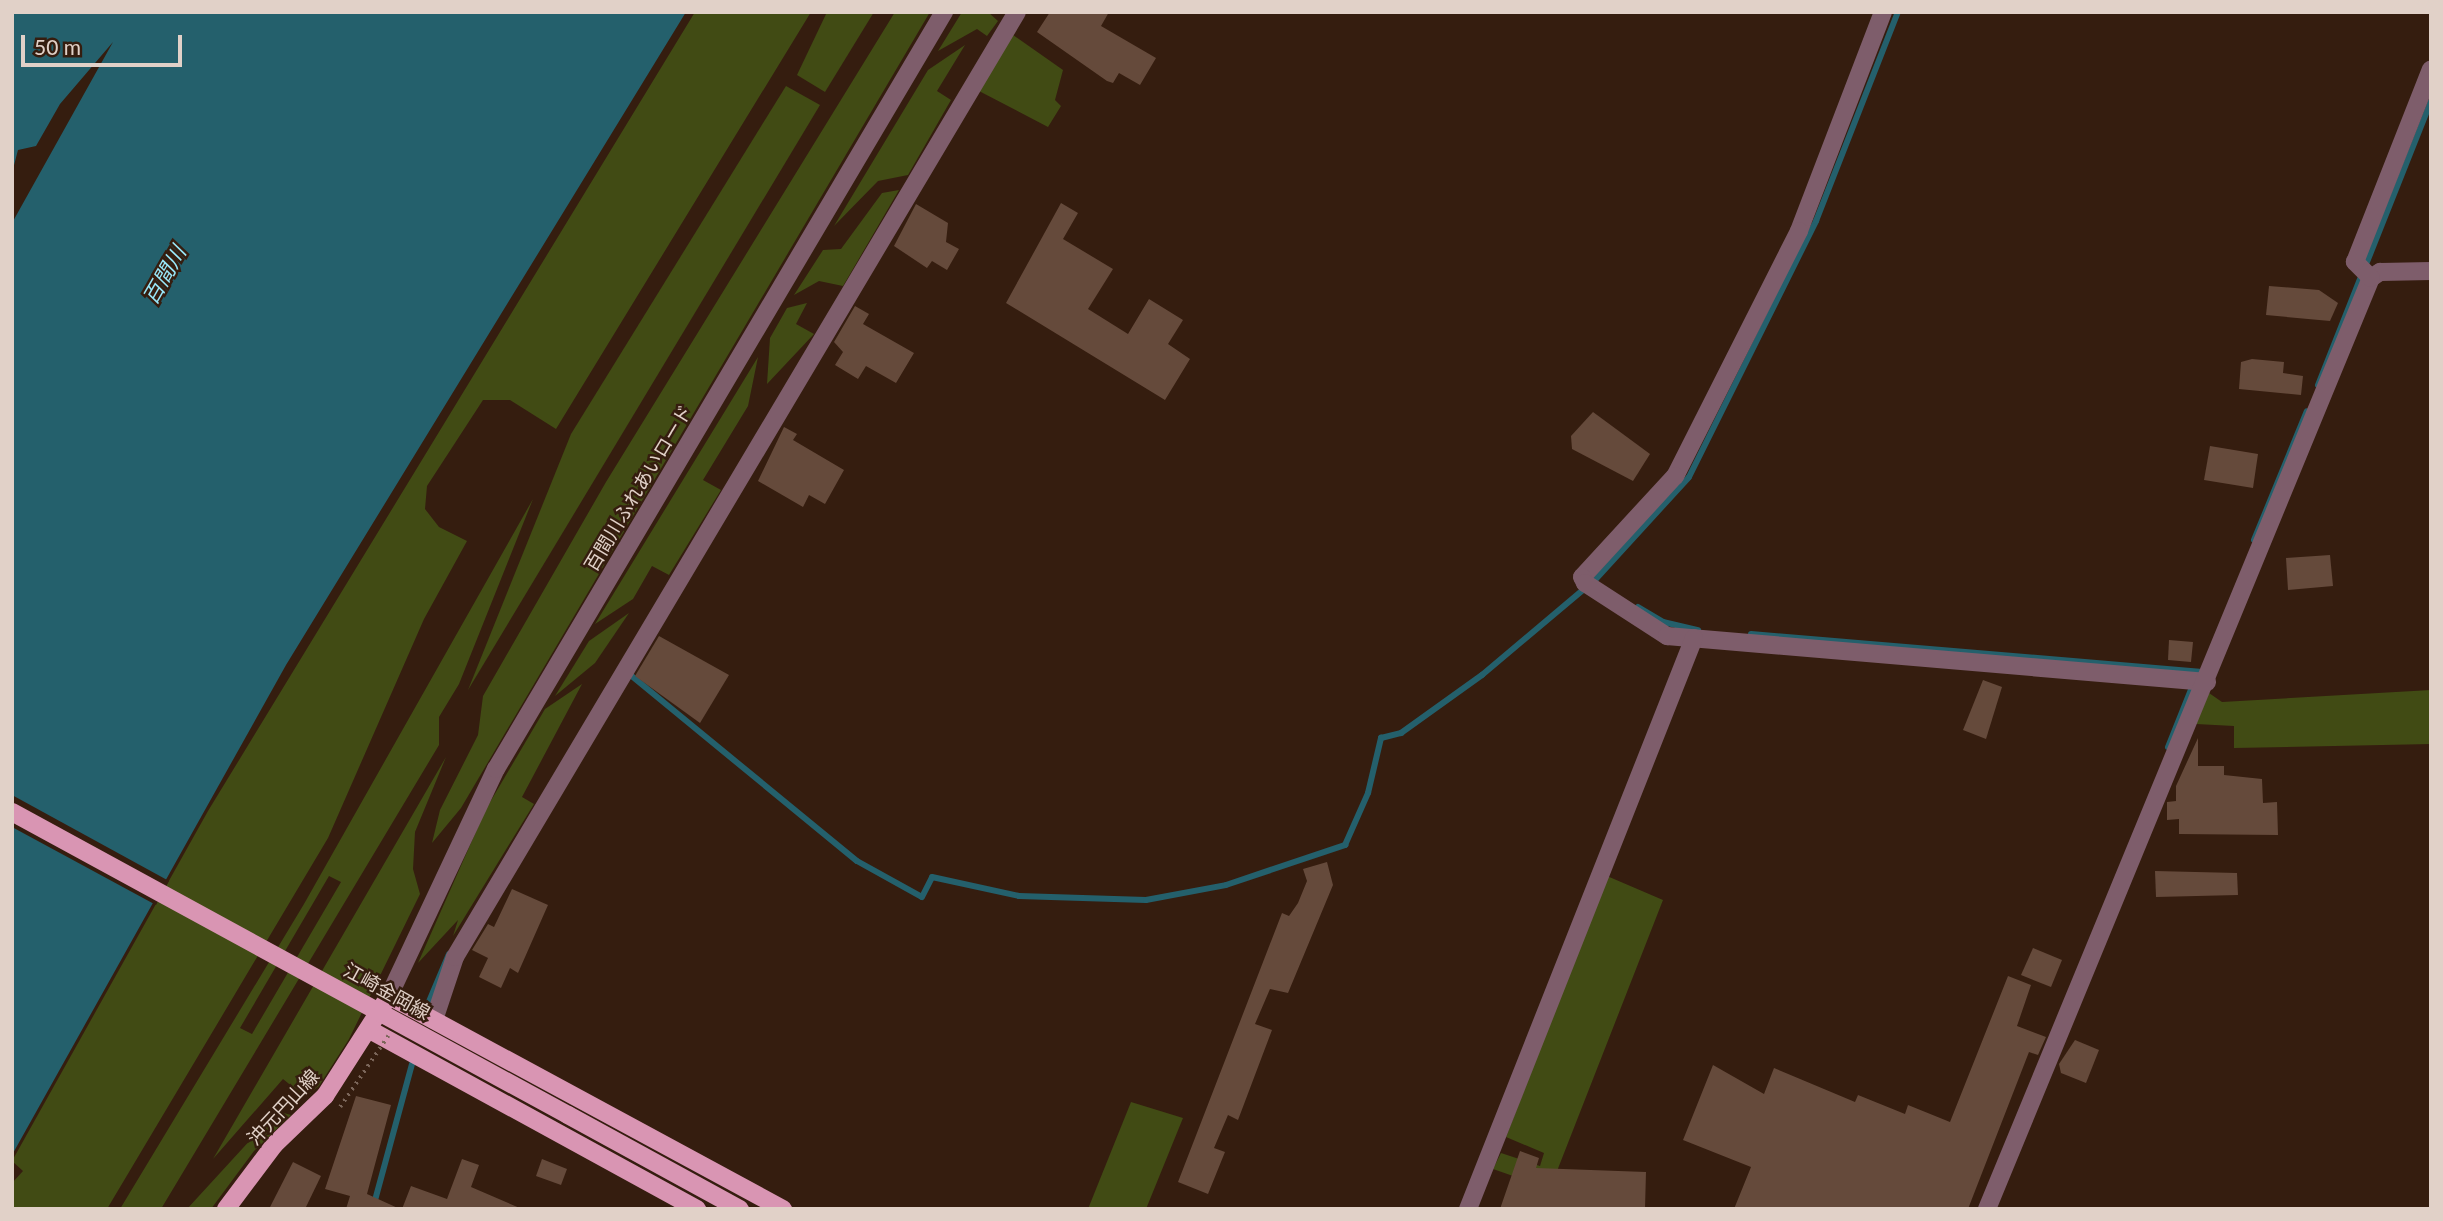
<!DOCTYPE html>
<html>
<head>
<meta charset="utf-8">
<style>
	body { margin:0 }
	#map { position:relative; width:2443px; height:1221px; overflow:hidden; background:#351d0f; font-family:Lato,"Noto Sans JP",sans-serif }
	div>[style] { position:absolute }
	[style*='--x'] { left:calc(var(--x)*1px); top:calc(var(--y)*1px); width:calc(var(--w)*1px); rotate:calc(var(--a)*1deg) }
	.green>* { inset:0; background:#414b14 }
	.water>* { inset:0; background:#24606c }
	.pier>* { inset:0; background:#351d0f }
	.stream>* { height:6px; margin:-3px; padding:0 3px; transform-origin:3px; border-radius:3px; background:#24606c }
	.building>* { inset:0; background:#654a3b }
	.minor>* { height:18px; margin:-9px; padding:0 9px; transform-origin:9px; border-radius:9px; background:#7e5d6b }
	.major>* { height:18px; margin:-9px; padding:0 9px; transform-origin:9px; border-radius:9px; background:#d995b3 }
	.path-bridge>* { height:3.5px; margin-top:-1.75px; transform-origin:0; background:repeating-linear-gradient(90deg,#7b665a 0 2px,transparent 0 7px) }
	.major-bridge>* { height:18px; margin:-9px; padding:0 9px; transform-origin:9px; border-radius:9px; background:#d995b3 }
	span { translate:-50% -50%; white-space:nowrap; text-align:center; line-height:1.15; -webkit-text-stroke:5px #351d0f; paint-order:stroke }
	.street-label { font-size:19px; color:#e1d1c8 }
	.water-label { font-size:21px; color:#99e8fa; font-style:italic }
	.frame { position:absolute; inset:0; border:14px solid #e1d1c8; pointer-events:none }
	.scale { position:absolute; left:21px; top:35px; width:161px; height:32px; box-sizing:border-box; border:4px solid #e1d1c8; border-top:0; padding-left:9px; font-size:21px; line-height:24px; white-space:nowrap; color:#e1d1c8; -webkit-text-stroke:5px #351d0f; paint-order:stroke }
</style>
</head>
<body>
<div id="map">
	<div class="green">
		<div style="clip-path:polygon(695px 12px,811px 12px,556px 429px,510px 400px,483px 400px,427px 486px,425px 509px,439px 527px,467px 541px,424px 619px,328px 838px,107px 1209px,12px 1209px,12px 1183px,23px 1171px,12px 1161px,208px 811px)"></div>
		<div style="clip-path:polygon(827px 12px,874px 12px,825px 92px,797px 75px)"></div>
		<div style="clip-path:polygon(895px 12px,930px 12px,461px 808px,432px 843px,440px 810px,478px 735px,483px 696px,606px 482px)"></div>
		<div style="clip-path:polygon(962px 12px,988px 12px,998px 21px,987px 36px,977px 29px,938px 51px)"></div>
		<div style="clip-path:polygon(1013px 35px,1063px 70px,1055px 100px,1061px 106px,1048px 127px,979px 91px)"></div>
		<div style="clip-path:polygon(965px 45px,937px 91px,951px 100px,908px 175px,878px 181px,834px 226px,928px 70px)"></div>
		<div style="clip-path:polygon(786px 86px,820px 105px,468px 690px,571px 434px)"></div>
		<div style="clip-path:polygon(899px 190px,843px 286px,819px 281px,794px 295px,823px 250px,841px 249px,882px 193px)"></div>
		<div style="clip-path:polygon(807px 303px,796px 324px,814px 334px,767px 384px,770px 338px,787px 308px)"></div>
		<div style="clip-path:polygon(758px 357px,748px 406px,703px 480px,721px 490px,669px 575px,652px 566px,633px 599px,595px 624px)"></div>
		<div style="clip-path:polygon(evenodd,533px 499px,459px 684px,439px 717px,439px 745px,161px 1209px,120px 1209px,304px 904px,533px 499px,329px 876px,341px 882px,252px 1034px,240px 1028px,329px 876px)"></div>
		<div style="clip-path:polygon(629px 613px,595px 663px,555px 696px,589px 641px)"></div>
		<div style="clip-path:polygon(582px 684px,522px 797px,534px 804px,453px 936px,458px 920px,418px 963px,486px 809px,545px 709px)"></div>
		<div style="clip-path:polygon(2431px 690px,2431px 744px,2234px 748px,2234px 726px,2196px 724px,2209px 693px,2222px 702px)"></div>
		<div style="clip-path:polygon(446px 757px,415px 832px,413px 869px,420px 894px,349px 1039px,319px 1086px,305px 1097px,283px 1079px,213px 1159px)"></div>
		<div style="clip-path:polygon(1607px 876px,1663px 900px,1550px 1189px,1493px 1169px,1501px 1153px,1540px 1166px,1544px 1153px,1506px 1137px)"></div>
		<div style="clip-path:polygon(1131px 1102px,1183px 1118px,1146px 1209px,1088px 1209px)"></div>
		<div style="clip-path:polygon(277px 1111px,291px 1115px,254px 1151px,211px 1209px,187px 1209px)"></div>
	</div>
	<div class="water">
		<div style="clip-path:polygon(12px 12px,686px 12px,286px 665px,12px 1155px,12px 223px,113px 42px,60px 104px,36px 146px,18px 150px,12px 173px)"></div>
	</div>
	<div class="pier">
		<div style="clip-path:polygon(12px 795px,169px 881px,156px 905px,12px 827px)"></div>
	</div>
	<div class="stream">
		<div style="--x:2367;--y:262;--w:173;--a:-68.3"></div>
		<div style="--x:2318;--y:385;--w:114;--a:-68.4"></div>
		<div style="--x:2254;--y:540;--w:139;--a:-67.7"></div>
		<div style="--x:1638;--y:607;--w:29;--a:31"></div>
		<div style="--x:1663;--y:622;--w:36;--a:13"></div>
		<div style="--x:1751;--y:634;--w:450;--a:4.8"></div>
		<div style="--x:628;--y:673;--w:296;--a:39.4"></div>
		<div style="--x:857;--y:861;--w:74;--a:29"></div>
		<div style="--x:922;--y:897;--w:22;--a:-63"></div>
		<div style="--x:932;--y:877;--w:89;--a:12.3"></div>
		<div style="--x:1019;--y:896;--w:127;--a:1.8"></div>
		<div style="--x:1146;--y:900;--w:81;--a:-10.6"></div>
		<div style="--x:1226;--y:885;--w:126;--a:-18.6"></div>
		<div style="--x:1345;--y:845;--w:57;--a:-66.1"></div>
		<div style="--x:1368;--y:793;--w:57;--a:-76.7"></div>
		<div style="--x:1381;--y:738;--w:21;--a:-14"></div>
		<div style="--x:1401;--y:733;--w:100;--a:-35.6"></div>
		<div style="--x:1482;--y:675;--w:148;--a:-40.1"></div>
		<div style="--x:1595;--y:580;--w:139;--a:-47.6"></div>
		<div style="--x:1689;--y:477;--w:286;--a:-63.6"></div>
		<div style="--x:1816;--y:221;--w:225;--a:-68.6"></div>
		<div style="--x:2168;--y:747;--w:70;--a:-68.2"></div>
		<div style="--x:428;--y:1004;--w:54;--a:-67.2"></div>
		<div style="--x:374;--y:1204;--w:145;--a:-74.8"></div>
	</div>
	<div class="building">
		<div style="clip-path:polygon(1050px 12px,1109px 12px,1101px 26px,1156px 58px,1140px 85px,1119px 73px,1113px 83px,1107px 81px,1037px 32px)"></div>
		<div style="clip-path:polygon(1061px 203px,1078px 213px,1063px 239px,1113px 269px,1088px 309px,1128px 334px,1149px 299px,1183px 320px,1168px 344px,1190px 359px,1165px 400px,1006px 303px)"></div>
		<div style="clip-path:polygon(916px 204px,948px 223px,946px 242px,959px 249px,947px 270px,932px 261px,927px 268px,894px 246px)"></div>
		<div style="clip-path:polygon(2269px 286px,2319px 290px,2338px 303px,2330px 321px,2266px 315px)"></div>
		<div style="clip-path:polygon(855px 306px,869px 314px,863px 324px,914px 353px,896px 383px,866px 366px,858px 379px,835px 365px,843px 352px,834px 342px)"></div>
		<div style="clip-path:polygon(2252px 359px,2284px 362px,2283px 373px,2303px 376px,2301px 395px,2239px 389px,2241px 362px)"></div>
		<div style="clip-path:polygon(1593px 412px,1650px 454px,1633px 481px,1572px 449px,1571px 436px)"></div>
		<div style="clip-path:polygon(784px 427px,797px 434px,793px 440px,844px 470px,825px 504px,809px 495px,803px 507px,758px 481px)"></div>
		<div style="clip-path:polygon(2210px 446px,2258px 454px,2253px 488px,2204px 480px)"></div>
		<div style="clip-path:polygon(2330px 555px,2333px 586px,2288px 590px,2286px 558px)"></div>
		<div style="clip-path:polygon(659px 636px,729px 675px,700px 723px,635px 676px)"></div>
		<div style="clip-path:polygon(2169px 640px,2193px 642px,2191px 662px,2168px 660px)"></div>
		<div style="clip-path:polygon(1983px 680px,2002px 687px,1986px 739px,1963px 730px)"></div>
		<div style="clip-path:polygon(2198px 738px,2198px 766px,2224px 766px,2224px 775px,2262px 779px,2263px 803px,2277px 802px,2278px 835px,2179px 834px,2179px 819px,2167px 820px,2167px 802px,2176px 801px,2176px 786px)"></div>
		<div style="clip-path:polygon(1327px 862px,1333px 885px,1288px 993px,1270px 989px,1255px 1024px,1272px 1030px,1238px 1120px,1228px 1115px,1214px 1148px,1225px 1152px,1208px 1194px,1178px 1182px,1282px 913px,1289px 916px,1298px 903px,1307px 881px,1303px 869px)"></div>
		<div style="clip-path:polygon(2155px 871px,2237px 873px,2238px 895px,2156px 897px)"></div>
		<div style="clip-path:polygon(512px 889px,548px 905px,518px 973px,510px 968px,501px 988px,479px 977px,488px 958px,472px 950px,488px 924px,494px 927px)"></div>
		<div style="clip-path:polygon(2033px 948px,2062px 960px,2051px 987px,2021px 975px)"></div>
		<div style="clip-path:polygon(2008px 976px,2031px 985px,2017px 1026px,2046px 1037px,2038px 1055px,2029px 1052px,1968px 1209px,1734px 1209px,1751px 1167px,1683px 1140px,1713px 1065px,1764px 1094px,1774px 1068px,1855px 1102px,1858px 1095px,1905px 1114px,1908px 1105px,1950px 1122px)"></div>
		<div style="clip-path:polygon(2075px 1040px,2099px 1050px,2086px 1083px,2061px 1073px,2059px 1064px)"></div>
		<div style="clip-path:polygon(356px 1096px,391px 1105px,367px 1194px,400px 1209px,346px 1209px,350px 1196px,325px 1189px)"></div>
		<div style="clip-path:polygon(1520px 1151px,1539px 1158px,1536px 1168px,1646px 1172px,1645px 1209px,1500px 1209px)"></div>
		<div style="clip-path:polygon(462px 1159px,479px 1165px,471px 1187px,522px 1209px,402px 1209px,411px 1186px,447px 1199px)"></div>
		<div style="clip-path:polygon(542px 1159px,567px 1169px,561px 1185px,536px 1176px)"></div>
		<div style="clip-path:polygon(293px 1162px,321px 1176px,305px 1209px,269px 1209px)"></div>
	</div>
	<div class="minor">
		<div style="--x:1883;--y:12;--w:235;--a:111"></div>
		<div style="--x:1799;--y:231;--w:275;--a:116.8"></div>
		<div style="--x:1675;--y:476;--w:137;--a:132.6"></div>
		<div style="--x:1582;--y:577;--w:7;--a:63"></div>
		<div style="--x:1585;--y:583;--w:98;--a:32.9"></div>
		<div style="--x:1667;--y:636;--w:542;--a:4.87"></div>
		<div style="--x:2371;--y:278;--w:11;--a:-34"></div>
		<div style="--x:2380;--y:272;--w:51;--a:-1.1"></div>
		<div style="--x:389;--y:996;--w:251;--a:-64.8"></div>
		<div style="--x:496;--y:769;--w:880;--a:-59.38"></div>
		<div style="--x:434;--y:1020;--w:66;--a:-71.6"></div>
		<div style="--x:455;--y:957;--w:1099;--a:-59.26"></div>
		<div style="--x:1468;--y:1209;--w:614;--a:-68.41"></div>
		<div style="--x:1987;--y:1209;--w:1007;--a:-67.59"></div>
		<div style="--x:2371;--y:278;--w:23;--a:-135"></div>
		<div style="--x:2355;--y:262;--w:207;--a:-68.5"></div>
	</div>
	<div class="major">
		<div style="--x:370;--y:1030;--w:373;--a:28.7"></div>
		<div style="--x:568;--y:1115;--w:196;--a:28.7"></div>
		<div style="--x:226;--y:1209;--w:80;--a:-53.1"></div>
		<div style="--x:274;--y:1145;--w:71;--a:-43.9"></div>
		<div style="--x:325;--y:1096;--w:119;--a:-57.4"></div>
		<div style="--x:389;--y:996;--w:448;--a:28.4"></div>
	</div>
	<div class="path-bridge">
		<div style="--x:340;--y:1107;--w:86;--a:-55.9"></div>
	</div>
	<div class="major-bridge">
		<div style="--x:12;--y:812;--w:633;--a:28.59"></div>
	</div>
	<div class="street-label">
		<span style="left:638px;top:488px;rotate:-59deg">百間川ふれあいロード</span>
		<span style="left:387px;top:991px;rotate:29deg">江崎金岡線</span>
		<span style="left:283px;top:1107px;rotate:-47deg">沖元円山線</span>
	</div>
	<div class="water-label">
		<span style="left:164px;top:275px;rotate:-60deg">百間川</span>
	</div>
	<div class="frame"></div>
	<div class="scale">50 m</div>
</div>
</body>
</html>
